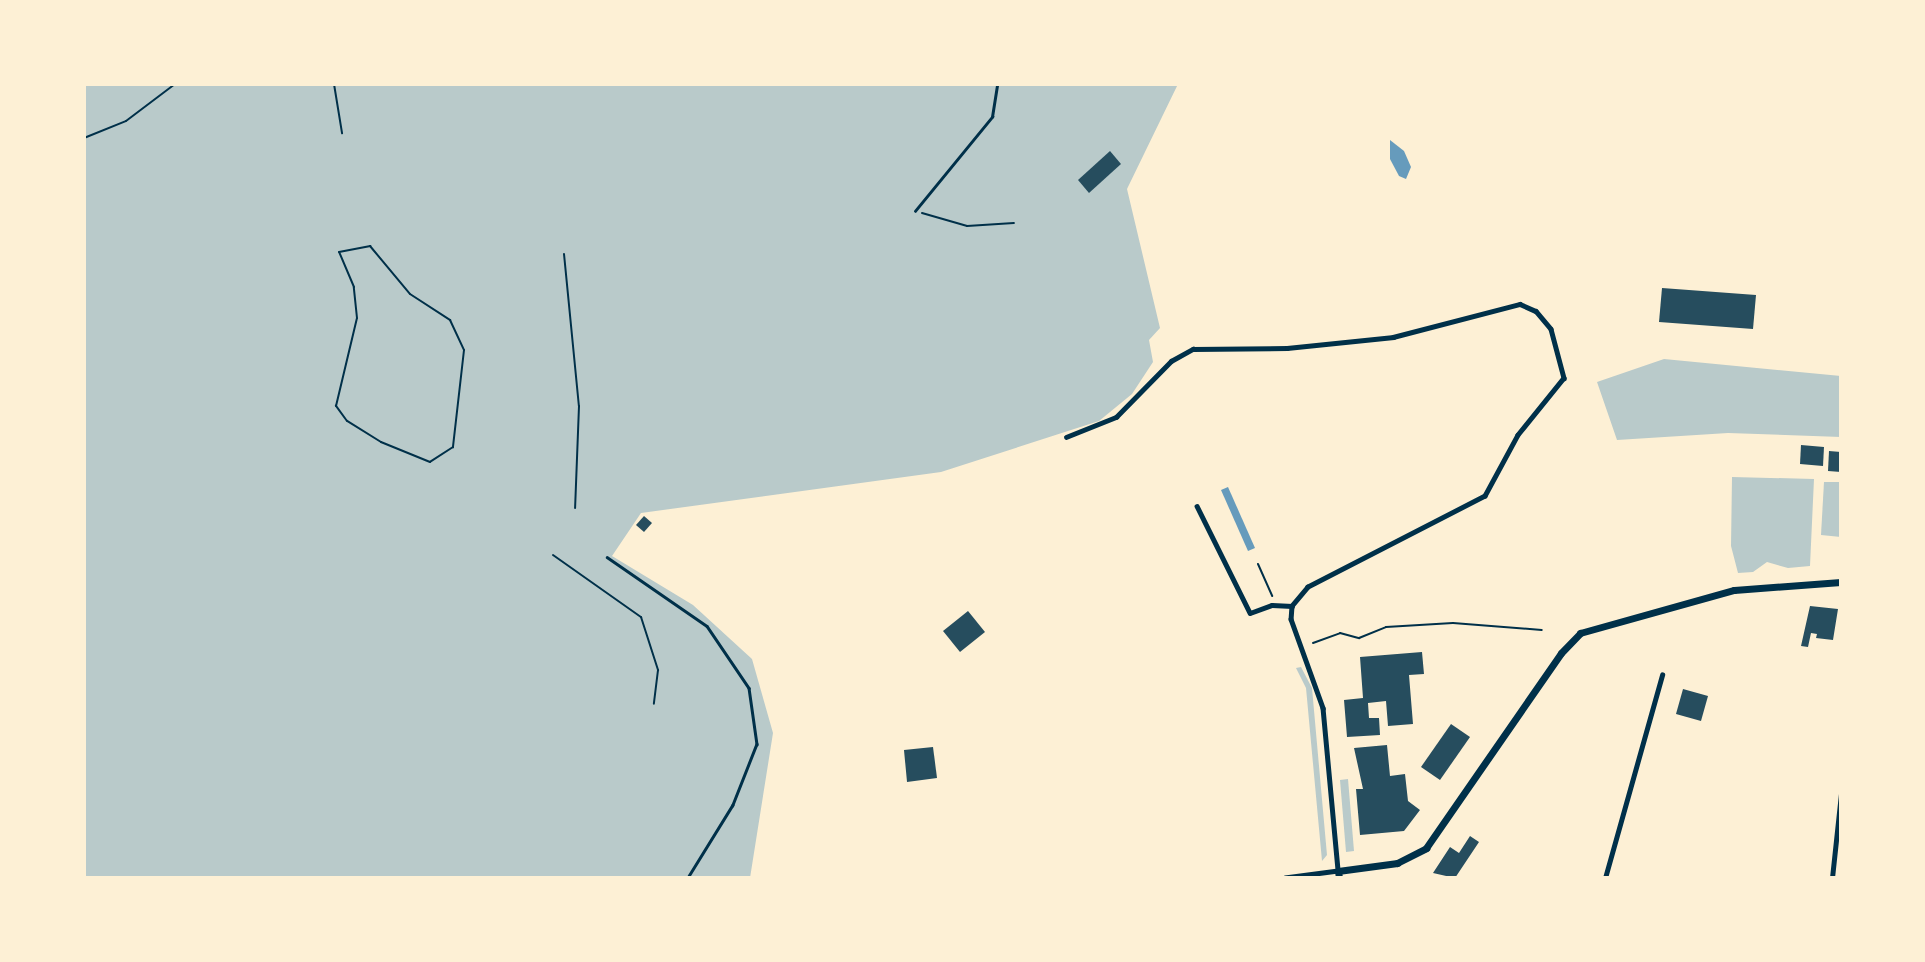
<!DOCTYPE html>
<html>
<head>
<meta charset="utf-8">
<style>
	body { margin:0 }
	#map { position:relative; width:1925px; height:962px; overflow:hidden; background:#fdf0d5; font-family:Merriweather,serif }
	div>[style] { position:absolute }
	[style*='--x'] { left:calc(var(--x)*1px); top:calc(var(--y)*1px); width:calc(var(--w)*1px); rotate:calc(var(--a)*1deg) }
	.green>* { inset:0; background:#b9caca }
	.water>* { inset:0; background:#669bbc }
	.building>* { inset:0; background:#264d5e }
	.path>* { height:2px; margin:-1px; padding:0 1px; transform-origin:1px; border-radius:1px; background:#003049 }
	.service>* { height:2.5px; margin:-1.25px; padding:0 1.25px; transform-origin:1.25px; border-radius:1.25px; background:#003049 }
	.minor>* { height:4.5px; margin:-2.25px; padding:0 2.25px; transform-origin:2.25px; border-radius:2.25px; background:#003049 }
	.secondary>* { height:7px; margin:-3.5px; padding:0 3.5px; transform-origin:3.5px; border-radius:3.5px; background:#003049 }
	span { translate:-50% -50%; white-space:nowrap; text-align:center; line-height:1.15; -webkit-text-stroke:5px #fdf0d5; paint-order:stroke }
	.frame { position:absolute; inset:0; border:86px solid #fdf0d5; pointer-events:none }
</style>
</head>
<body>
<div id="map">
	<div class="green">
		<div style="clip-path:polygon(84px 84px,1178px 84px,1127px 189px,1160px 328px,1149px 340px,1153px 362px,1132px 394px,1099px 421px,941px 472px,641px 513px,612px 556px,693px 605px,752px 659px,773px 733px,750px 878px,84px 878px)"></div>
		<div style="clip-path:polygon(1664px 359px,1841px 376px,1841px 437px,1728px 433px,1617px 440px,1597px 382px)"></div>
		<div style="clip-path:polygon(1732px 477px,1814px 479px,1810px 566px,1788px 568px,1767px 562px,1753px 572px,1738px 573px,1731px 546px)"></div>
		<div style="clip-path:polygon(1824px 482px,1841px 482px,1841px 537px,1821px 535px)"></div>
		<div style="clip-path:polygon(1301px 667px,1312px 688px,1327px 855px,1322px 861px,1306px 688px,1296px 668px)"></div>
		<div style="clip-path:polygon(1348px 779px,1354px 851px,1346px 852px,1340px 780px)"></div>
	</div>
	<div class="water">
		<div style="clip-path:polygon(1390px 140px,1404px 151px,1411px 167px,1406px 179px,1399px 176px,1390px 159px)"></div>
		<div style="clip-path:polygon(1228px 487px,1255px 548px,1248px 551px,1221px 490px)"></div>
	</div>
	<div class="building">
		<div style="clip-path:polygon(1110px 151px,1121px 164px,1089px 193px,1078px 180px)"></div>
		<div style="clip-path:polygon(1662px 288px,1756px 295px,1753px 329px,1659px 322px)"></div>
		<div style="clip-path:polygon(1801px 445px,1824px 447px,1823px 466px,1800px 464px)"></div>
		<div style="clip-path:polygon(1829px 451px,1841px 452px,1841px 472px,1828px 471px)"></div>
		<div style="clip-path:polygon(644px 516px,652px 523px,644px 532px,636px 525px)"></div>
		<div style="clip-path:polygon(1810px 606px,1838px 609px,1833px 640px,1816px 638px,1817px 634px,1811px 633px,1808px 647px,1801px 646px)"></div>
		<div style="clip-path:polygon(968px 611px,985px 632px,960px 652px,943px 631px)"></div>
		<div style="clip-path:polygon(1422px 652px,1424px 674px,1409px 675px,1413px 724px,1388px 726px,1386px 701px,1368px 703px,1369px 718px,1379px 718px,1380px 735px,1347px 737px,1344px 700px,1363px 698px,1360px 657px)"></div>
		<div style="clip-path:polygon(1683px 689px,1708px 696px,1701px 721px,1676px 714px)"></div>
		<div style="clip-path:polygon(1451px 724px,1470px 737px,1440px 780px,1421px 767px)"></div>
		<div style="clip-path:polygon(1387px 745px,1390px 776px,1405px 774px,1408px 801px,1420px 810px,1404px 831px,1360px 835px,1356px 789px,1363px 789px,1354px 748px)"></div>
		<div style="clip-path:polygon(933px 747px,937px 778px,907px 782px,904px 750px)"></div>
		<div style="clip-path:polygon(1470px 836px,1479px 842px,1455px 878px,1433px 873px,1450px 847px,1459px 853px)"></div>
	</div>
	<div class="path">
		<div style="--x:334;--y:84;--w:50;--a:80.7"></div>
		<div style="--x:84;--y:138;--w:45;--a:-22"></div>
		<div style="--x:126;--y:121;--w:61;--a:-37.1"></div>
		<div style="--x:922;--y:213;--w:47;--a:16.1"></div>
		<div style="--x:967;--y:226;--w:47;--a:-3.7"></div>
		<div style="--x:370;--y:246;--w:62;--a:50.2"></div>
		<div style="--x:410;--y:294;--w:48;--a:33"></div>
		<div style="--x:450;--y:320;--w:33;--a:65"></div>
		<div style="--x:464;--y:350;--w:98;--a:96.5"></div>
		<div style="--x:453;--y:447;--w:27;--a:147"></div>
		<div style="--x:430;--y:462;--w:53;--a:-157.8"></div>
		<div style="--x:381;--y:442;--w:40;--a:-148"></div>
		<div style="--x:347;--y:421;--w:19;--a:-126"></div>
		<div style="--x:336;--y:406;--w:90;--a:-76.6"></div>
		<div style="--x:357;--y:318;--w:31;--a:-96"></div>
		<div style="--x:354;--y:287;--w:38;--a:-113"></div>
		<div style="--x:339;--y:252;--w:32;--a:-11"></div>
		<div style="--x:564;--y:254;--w:153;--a:84.4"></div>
		<div style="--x:579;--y:406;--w:102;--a:92.2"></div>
		<div style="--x:553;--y:555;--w:108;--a:35.2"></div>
		<div style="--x:641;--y:617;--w:56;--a:72.2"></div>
		<div style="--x:658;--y:670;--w:34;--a:97"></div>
		<div style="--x:1258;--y:564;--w:35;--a:66"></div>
		<div style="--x:1313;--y:643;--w:29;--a:-20"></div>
		<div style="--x:1340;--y:633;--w:20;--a:15"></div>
		<div style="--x:1359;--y:638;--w:29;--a:-22"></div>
		<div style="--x:1386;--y:627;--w:67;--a:-3.4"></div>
		<div style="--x:1453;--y:623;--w:89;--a:4.5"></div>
	</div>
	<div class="service">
		<div style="--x:915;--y:211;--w:122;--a:-50.7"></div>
		<div style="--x:992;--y:117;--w:33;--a:-81"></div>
		<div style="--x:607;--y:557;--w:121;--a:34.6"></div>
		<div style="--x:707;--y:626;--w:75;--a:55.9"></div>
		<div style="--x:749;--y:688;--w:57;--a:81.9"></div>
		<div style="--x:757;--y:744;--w:66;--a:111.5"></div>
		<div style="--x:733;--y:805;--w:86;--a:121.7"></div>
	</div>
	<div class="minor">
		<div style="--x:1066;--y:437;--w:54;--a:-21.8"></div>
		<div style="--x:1116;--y:417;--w:78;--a:-45.5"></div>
		<div style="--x:1171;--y:361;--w:25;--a:-29"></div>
		<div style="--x:1193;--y:349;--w:94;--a:-0.6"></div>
		<div style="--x:1287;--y:348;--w:107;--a:-5.9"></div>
		<div style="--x:1393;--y:337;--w:131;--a:-14.6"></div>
		<div style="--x:1520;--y:304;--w:17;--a:24"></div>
		<div style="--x:1536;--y:311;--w:23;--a:50"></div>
		<div style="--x:1551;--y:329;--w:51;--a:75.1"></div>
		<div style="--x:1564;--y:378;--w:73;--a:128.9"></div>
		<div style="--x:1518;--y:435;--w:69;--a:118.4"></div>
		<div style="--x:1485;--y:496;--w:199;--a:152.8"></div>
		<div style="--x:1308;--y:587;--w:25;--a:130"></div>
		<div style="--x:1292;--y:606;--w:13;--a:94"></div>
		<div style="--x:1291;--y:619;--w:95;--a:70.2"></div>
		<div style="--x:1323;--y:708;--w:164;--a:84.7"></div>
		<div style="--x:1338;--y:871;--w:53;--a:172.5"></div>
		<div style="--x:1197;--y:506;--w:119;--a:63.6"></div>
		<div style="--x:1250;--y:613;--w:23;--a:-20"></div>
		<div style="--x:1272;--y:605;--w:20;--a:3"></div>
		<div style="--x:1605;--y:878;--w:211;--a:-74.3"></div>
		<div style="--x:1832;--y:878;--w:84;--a:-83.9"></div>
	</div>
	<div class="secondary">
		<div style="--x:1339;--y:878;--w:7;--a:-98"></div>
		<div style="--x:1338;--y:871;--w:60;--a:-7.7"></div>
		<div style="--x:1397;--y:863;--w:33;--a:-27"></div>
		<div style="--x:1426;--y:848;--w:237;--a:-55.3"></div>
		<div style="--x:1561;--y:653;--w:28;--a:-46"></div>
		<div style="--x:1580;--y:633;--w:160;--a:-15.6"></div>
		<div style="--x:1734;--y:590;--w:107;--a:-4.3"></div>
	</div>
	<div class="frame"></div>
</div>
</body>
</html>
